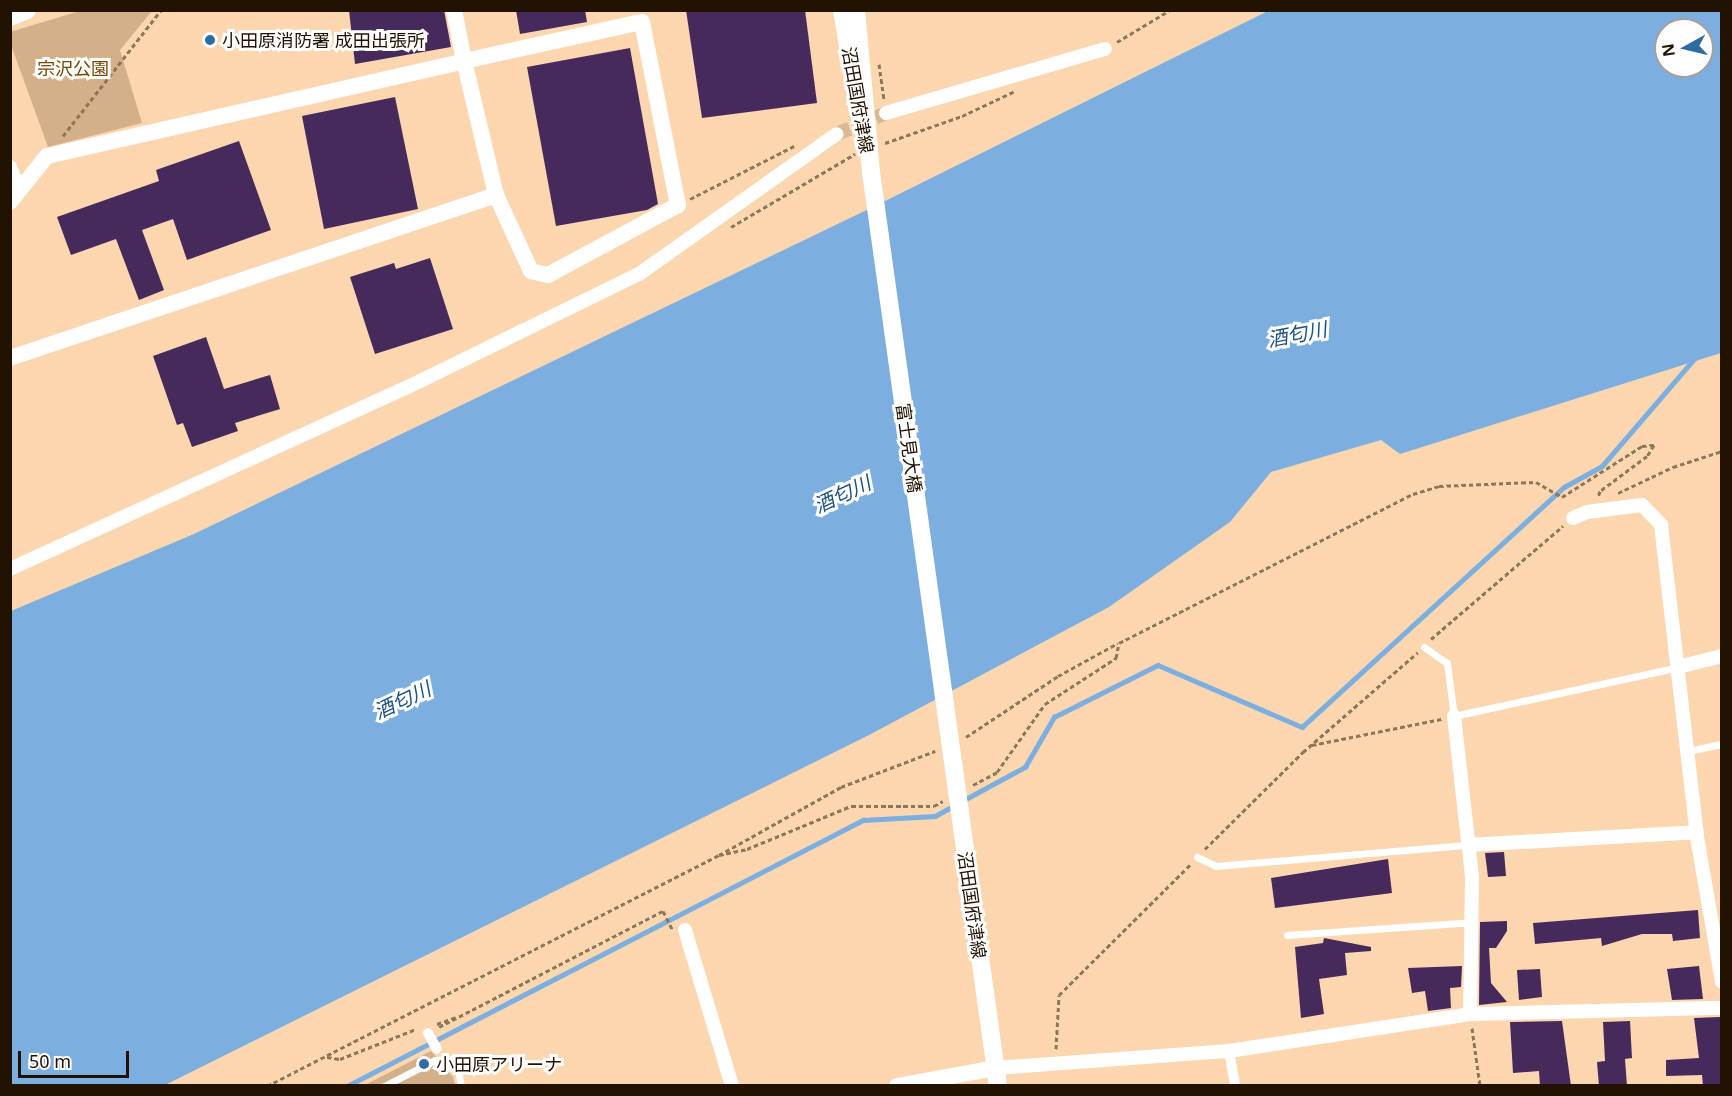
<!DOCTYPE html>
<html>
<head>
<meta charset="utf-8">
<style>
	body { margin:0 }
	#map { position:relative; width:1732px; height:1096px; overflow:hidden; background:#fbd6af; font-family:"Noto Sans","Noto Sans JP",sans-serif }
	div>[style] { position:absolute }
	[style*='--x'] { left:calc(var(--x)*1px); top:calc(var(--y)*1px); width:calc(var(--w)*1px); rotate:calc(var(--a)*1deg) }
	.green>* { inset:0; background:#d3b08a }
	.water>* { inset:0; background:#7caee0 }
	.stream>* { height:4.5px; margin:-2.25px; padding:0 2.25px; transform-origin:2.25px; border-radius:2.25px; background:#7caee0 }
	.building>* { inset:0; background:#472a5c }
	.minor-tunnel>* { height:14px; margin-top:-7px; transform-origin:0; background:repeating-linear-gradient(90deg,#dab995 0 14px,transparent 0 21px) }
	.path>* { height:3px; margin-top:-1.5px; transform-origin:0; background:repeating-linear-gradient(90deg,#907659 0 4.5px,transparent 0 7.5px) }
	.service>* { height:7px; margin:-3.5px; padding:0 3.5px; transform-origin:3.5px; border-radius:3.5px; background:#fff }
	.pedestrian>* { height:10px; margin:-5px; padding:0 5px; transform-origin:5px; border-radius:5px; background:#fff }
	.minor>* { height:14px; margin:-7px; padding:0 7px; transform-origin:7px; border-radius:7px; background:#fff }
	.tertiary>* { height:16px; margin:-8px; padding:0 8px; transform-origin:8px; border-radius:8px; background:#fff }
	.secondary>* { height:18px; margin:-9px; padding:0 9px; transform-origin:9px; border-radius:9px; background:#fff }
	.dots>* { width:16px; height:16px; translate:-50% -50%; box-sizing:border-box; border:3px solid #fefefe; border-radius:50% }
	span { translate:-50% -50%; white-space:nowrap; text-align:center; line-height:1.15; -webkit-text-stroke:6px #fefefe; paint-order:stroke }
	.poi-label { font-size:18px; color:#221201 }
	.left { translate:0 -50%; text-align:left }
	.park-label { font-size:18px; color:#754801 }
	.street-label { font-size:18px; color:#221201 }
	.water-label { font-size:20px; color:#1d5281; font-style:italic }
	.frame { position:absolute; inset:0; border:12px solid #221201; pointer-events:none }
	.north { position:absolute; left:1654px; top:18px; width:60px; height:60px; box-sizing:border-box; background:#fefefe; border:2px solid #a6a099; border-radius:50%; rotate:262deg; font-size:16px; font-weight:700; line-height:24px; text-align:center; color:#221201 }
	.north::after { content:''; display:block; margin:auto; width:21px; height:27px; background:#2f6ba2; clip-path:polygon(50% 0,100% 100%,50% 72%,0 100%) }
	.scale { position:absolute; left:18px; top:1051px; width:111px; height:27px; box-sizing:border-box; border:3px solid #221201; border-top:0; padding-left:8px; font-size:18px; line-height:21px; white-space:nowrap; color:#221201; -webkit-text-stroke:4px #fefefe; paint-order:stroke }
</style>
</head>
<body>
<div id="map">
	<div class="green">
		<div style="clip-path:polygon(80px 11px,152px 11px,120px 50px,142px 123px,48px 147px,11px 45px,10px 32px)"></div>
		<div style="clip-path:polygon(431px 1051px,453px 1077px,455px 1085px,363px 1086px)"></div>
	</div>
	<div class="water">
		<div style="clip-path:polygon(evenodd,1268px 11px,1721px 11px,1721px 353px,1400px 454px,1381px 440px,1271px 472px,1230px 522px,1109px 607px,869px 735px,165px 1085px,11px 1086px,11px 611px,194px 534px,875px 206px,1268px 11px,1666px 30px,1702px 30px,1702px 66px,1666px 66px,1666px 30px)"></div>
	</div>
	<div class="stream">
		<div style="--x:962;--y:801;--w:72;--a:-28.4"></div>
		<div style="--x:1025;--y:767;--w:58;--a:-59.9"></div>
		<div style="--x:1054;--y:717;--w:116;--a:-26.6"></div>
		<div style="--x:1158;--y:665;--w:157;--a:23.3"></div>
		<div style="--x:1302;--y:727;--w:355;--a:-42.5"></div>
		<div style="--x:1564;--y:487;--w:43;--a:-28.9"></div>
		<div style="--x:1602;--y:466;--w:141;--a:-49.3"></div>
		<div style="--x:347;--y:1086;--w:581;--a:-27.27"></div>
		<div style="--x:863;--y:820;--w:72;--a:-3.2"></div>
		<div style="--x:935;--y:816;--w:23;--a:-29"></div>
	</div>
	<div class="building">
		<div style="clip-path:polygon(349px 10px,444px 10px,451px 47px,355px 64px)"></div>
		<div style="clip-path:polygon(516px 10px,585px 10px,587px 22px,520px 34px)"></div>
		<div style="clip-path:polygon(686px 10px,805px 10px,817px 103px,702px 118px)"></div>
		<div style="clip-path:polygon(630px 48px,658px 204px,647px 210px,556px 226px,527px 67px)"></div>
		<div style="clip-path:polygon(395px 97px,418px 209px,324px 229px,302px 116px)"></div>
		<div style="clip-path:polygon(239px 141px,271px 230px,187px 260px,173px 219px,142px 230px,164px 290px,139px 300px,116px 239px,71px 255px,57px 217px,159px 181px,156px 170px)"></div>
		<div style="clip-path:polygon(430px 258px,453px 329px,375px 354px,350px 277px,394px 263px,396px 269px)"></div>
		<div style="clip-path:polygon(206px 337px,224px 389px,270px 375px,280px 409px,235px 423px,238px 431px,192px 447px,183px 423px,177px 425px,153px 356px)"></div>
		<div style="clip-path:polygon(1504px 852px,1506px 876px,1488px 877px,1485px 853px)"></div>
		<div style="clip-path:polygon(1388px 859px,1392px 893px,1275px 908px,1271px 878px)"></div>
		<div style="clip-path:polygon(1698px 910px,1700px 938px,1673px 941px,1672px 934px,1642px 934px,1602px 946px,1601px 938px,1535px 944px,1533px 923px)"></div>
		<div style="clip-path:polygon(1507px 921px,1507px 931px,1496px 948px,1489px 948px,1491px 983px,1507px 1002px,1479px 1005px,1480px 922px)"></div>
		<div style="clip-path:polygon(1324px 938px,1371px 947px,1371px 951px,1345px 953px,1347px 975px,1319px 979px,1324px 1014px,1301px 1018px,1295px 947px,1323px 943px)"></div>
		<div style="clip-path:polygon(1462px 966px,1461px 987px,1450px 988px,1451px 1008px,1428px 1011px,1425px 991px,1412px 993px,1408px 968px)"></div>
		<div style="clip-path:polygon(1699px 966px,1703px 999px,1672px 1000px,1667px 969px)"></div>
		<div style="clip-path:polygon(1540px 969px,1542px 997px,1519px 1000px,1517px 970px)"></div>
		<div style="clip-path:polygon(1720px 1017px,1722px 1086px,1703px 1086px,1702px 1075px,1666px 1076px,1666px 1060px,1699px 1058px,1694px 1018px)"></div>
		<div style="clip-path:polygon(1562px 1021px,1571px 1086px,1540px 1086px,1539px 1071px,1513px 1073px,1510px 1022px)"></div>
		<div style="clip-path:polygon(1630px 1021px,1632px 1058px,1625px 1059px,1627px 1086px,1599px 1086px,1597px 1062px,1605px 1061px,1603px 1022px)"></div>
	</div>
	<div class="minor-tunnel">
		<div style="--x:837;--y:134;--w:53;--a:-23.2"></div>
	</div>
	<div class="path">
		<div style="--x:1117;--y:42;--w:62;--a:-31.1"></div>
		<div style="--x:879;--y:64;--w:36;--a:82"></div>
		<div style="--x:63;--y:136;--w:160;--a:-52.1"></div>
		<div style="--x:885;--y:143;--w:82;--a:-19.3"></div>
		<div style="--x:962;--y:116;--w:59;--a:-25.3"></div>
		<div style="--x:690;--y:199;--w:117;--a:-27"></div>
		<div style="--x:731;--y:227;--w:144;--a:-30.5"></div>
		<div style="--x:1618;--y:493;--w:61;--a:-25.3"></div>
		<div style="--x:1673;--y:467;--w:52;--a:-18.1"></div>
		<div style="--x:1431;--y:639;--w:174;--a:-40.6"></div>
		<div style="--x:966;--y:737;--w:110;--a:-33.5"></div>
		<div style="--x:1058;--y:676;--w:68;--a:-28.8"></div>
		<div style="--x:1312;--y:745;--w:132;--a:-11.4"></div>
		<div style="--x:973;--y:785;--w:27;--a:-28"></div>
		<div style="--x:997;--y:772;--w:83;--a:-54.8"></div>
		<div style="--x:1045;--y:704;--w:85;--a:-32.9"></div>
		<div style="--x:1116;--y:658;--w:15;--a:-79"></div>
		<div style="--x:1119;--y:643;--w:330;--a:-26.9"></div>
		<div style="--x:1413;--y:494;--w:27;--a:-17"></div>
		<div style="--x:1439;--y:486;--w:97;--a:-2.4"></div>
		<div style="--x:1536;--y:482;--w:30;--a:30"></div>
		<div style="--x:1562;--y:497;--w:95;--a:-32.5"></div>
		<div style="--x:1642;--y:446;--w:12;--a:-5"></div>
		<div style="--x:1654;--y:445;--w:13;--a:122"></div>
		<div style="--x:1647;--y:456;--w:59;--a:143.3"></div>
		<div style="--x:1600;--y:491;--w:6;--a:108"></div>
		<div style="--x:1205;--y:849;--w:138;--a:-44.7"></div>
		<div style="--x:1303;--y:752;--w:152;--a:-41"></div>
		<div style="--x:719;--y:855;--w:29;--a:-12"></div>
		<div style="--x:747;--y:849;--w:113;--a:-22.5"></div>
		<div style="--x:851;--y:806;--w:83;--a:0"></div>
		<div style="--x:934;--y:806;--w:10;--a:-29"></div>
		<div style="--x:437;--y:1024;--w:20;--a:-20"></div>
		<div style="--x:439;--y:1027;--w:252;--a:-27.4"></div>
		<div style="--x:663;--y:911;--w:20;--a:63"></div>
		<div style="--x:1472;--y:1028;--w:59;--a:82.1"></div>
		<div style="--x:1056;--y:1049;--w:54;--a:-86.8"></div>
		<div style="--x:1059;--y:995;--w:185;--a:-44.8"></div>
		<div style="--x:327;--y:1057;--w:13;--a:9"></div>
		<div style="--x:340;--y:1059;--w:82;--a:-21.5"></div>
		<div style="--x:267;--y:1086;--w:508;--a:-27.07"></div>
		<div style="--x:719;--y:855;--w:140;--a:-29.1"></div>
		<div style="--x:841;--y:787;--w:101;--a:-21"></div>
	</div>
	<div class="service">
		<div style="--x:1424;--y:647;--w:28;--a:35"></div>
		<div style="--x:1447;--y:663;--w:53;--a:82.5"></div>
		<div style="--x:1454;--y:716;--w:229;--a:-12.3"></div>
		<div style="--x:1688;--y:751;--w:35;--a:-12"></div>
		<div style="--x:1197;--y:857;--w:21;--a:25"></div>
		<div style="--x:1216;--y:866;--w:253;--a:-4.8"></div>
		<div style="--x:1287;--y:935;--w:184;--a:-4"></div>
		<div style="--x:384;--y:1086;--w:57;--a:-27"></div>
		<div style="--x:435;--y:1060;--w:21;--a:-5"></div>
		<div style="--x:456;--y:1058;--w:28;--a:80"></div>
	</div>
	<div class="pedestrian">
		<div style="--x:428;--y:1033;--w:18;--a:61"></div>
		<div style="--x:1229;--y:1051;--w:36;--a:80"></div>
	</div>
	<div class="minor">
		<div style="--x:886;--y:113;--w:228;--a:-16.3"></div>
		<div style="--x:10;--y:167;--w:26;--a:69"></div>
		<div style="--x:1573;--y:518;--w:15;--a:-23"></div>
		<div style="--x:1587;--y:512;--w:55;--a:-7.3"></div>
		<div style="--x:1642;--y:505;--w:28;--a:46"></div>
		<div style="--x:1661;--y:525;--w:314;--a:83.4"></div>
		<div style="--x:1697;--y:837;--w:147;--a:80.2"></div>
		<div style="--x:10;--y:569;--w:438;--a:-24.6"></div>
		<div style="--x:408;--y:387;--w:257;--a:-26.1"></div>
		<div style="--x:639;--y:274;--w:242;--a:-35.3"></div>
		<div style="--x:1678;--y:667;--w:45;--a:-14"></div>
		<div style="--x:1454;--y:716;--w:162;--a:83.6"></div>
		<div style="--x:1472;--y:877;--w:137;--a:90.8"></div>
		<div style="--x:1468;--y:845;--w:229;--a:-3.2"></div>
		<div style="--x:685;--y:930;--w:163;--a:73.2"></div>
		<div style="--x:996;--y:1068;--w:234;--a:-4.2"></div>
		<div style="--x:1229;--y:1051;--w:244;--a:-8.7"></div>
		<div style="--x:1470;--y:1014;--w:252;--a:-1.4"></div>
	</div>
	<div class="tertiary">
		<div style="--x:10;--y:202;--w:59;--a:-51.2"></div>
		<div style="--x:47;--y:156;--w:428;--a:-12.8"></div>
		<div style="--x:464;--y:61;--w:182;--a:-12.4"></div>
		<div style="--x:642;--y:22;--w:187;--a:78.9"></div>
		<div style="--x:678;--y:205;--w:148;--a:151.7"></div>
		<div style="--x:548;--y:275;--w:17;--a:-167"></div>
		<div style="--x:531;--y:271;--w:84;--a:-114.7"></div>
		<div style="--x:496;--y:195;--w:138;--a:-103.4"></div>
		<div style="--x:464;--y:61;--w:52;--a:-101.1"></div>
		<div style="--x:10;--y:358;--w:513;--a:-18.54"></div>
		<div style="--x:897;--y:1086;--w:101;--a:-10.3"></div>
	</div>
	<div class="secondary">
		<div style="--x:842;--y:10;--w:43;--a:80.5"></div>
		<div style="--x:856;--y:10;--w:163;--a:84.7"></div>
		<div style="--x:871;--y:172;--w:923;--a:82.09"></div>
		<div style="--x:10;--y:17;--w:18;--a:-22"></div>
	</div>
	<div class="dots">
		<div style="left:210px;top:40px;background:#2f6ba2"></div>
		<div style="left:424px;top:1064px;background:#2f6ba2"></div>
	</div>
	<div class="poi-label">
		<span class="left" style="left:222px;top:40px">小田原消防署 成田出張所</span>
		<span class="left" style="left:436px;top:1064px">小田原アリーナ</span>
	</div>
	<div class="park-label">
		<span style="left:73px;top:68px">宗沢公園</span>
	</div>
	<div class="street-label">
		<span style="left:858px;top:100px;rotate:80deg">沼田国府津線</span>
		<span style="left:909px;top:448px;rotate:82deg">富士見大橋</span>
		<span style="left:972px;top:905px;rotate:82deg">沼田国府津線</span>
	</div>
	<div class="water-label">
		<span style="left:1297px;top:334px;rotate:-11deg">酒匂川</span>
		<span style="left:842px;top:494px;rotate:-25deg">酒匂川</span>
		<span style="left:402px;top:700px;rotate:-25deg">酒匂川</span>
	</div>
	<div class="frame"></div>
	<div class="north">N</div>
	<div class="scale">50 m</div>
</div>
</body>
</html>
